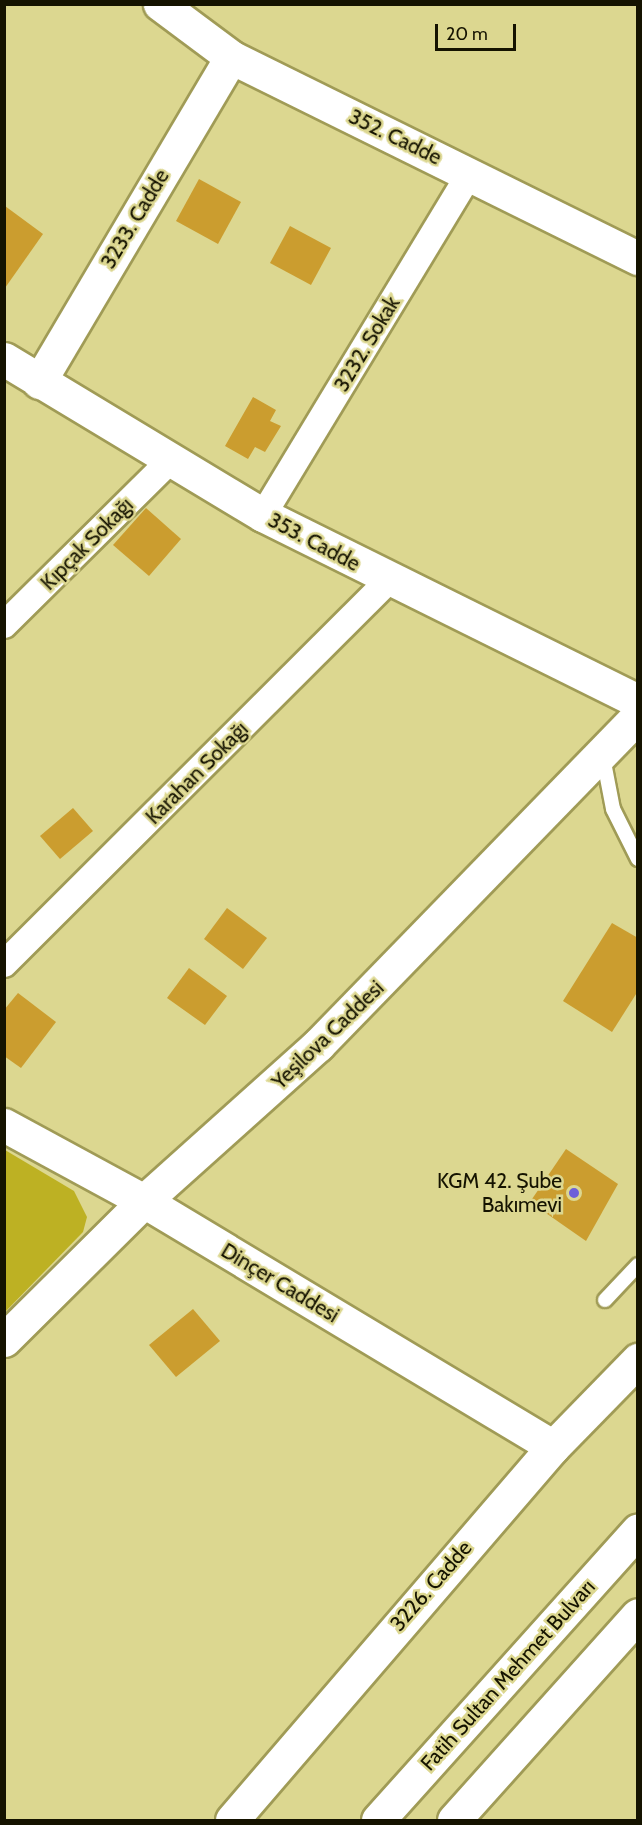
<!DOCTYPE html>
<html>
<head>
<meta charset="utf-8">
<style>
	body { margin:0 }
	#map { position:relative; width:642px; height:1825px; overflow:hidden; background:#dcd790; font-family:Cabin,sans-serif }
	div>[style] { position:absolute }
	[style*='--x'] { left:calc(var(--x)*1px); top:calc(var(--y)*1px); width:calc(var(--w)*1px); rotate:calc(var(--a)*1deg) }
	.green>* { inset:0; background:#bdb123 }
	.building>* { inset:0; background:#cb9d2f }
	.roads { filter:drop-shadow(2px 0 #a09b56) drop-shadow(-2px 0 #a09b56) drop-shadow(0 2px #a09b56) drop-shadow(0 -2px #a09b56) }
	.service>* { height:14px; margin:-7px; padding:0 7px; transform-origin:7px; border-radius:7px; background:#fff }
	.minor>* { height:26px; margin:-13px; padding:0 13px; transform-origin:13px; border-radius:13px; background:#fff }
	.tertiary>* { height:33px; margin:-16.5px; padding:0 16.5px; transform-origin:16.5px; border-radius:16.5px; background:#fff }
	.trunk>* { height:33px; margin:-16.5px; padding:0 16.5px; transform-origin:16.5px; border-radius:16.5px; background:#fff }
	.dots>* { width:16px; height:16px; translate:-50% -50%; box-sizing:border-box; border:3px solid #dcd790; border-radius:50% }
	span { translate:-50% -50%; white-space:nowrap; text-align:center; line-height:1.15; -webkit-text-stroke:5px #dcd790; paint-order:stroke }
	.street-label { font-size:21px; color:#151300 }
	.poi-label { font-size:21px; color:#151300 }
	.right { translate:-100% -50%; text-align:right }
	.frame { position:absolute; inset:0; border:6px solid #151300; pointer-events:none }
	.scale { position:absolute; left:435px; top:24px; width:81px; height:27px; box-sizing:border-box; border:3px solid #151300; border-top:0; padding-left:8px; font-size:18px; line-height:21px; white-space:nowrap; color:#151300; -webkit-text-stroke:4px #dcd790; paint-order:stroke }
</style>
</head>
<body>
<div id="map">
	<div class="green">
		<div style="clip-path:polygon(5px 1150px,74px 1191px,87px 1217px,83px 1232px,5px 1312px)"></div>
	</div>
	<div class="building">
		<div style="clip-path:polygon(199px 179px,241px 202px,218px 244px,176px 221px)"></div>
		<div style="clip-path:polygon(5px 206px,43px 234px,5px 288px)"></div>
		<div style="clip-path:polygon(290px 226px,331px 248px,311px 285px,270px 263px)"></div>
		<div style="clip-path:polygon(253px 397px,276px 410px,270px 421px,281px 426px,265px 452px,255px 447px,248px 459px,225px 446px)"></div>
		<div style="clip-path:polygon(146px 508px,181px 539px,149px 576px,113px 545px)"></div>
		<div style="clip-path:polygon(73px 808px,93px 831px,60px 859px,40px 836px)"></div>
		<div style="clip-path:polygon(227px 908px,267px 938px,243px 969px,204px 939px)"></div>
		<div style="clip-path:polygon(612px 923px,638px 938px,638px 991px,612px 1032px,563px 1001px)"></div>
		<div style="clip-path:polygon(189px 968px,227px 996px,205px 1025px,167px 998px)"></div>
		<div style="clip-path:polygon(18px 993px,56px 1022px,21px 1068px,4px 1056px,4px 1010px)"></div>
		<div style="clip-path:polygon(566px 1149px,618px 1184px,586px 1241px,530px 1202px)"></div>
		<div style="clip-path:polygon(193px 1309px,220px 1341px,176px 1377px,149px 1345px)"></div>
	</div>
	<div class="roads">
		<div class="service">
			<div style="--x:603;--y:757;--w:53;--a:79.1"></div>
			<div style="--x:613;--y:809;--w:56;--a:63.4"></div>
			<div style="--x:605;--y:1300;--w:48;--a:-46.7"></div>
		</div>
		<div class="minor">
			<div style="--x:263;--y:515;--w:400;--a:-58.8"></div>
			<div style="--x:4;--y:625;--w:232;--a:-44.7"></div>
			<div style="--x:4;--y:964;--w:542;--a:-44.93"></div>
		</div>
		<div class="tertiary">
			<div style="--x:160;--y:4;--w:89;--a:36.7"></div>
			<div style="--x:231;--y:57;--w:454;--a:26.3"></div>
			<div style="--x:4;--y:359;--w:302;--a:31.1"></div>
			<div style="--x:263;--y:515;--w:419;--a:26.4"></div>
			<div style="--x:39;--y:382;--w:377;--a:-59.4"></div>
			<div style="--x:4;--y:1125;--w:159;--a:28.5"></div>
			<div style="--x:144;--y:1201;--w:477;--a:31"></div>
			<div style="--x:4;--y:1340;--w:197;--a:-44.8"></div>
			<div style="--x:144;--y:1201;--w:234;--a:-41.9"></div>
			<div style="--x:318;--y:1045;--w:459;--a:-45.8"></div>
			<div style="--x:232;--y:1820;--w:492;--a:-49.3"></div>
			<div style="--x:553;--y:1447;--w:122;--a:-45.7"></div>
		</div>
		<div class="trunk">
			<div style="--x:378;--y:1820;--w:389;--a:-48.1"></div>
			<div style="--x:454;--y:1820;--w:275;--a:-48.1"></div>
		</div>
	</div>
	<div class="dots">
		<div style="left:574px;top:1193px;background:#6d5fd9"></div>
	</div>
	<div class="street-label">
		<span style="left:395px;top:137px;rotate:26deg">352. Cadde</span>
		<span style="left:135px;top:219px;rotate:-59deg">3233. Cadde</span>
		<span style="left:367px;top:344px;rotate:-59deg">3232. Sokak</span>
		<span style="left:314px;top:542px;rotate:28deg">353. Cadde</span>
		<span style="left:87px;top:544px;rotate:-45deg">Kıpçak Sokağı</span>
		<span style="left:197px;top:773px;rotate:-45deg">Karahan Sokağı</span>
		<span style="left:328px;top:1035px;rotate:-44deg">Yeşilova Caddesi</span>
		<span style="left:280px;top:1283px;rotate:31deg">Dinçer Caddesi</span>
		<span style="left:431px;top:1586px;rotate:-49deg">3226. Cadde</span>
		<span style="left:508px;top:1675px;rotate:-48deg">Fatih Sultan Mehmet Bulvarı</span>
	</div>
	<div class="poi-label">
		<span class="right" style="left:562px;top:1193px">KGM 42. Şube<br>Bakımevi</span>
	</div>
	<div class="frame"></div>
	<div class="scale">20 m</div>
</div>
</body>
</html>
